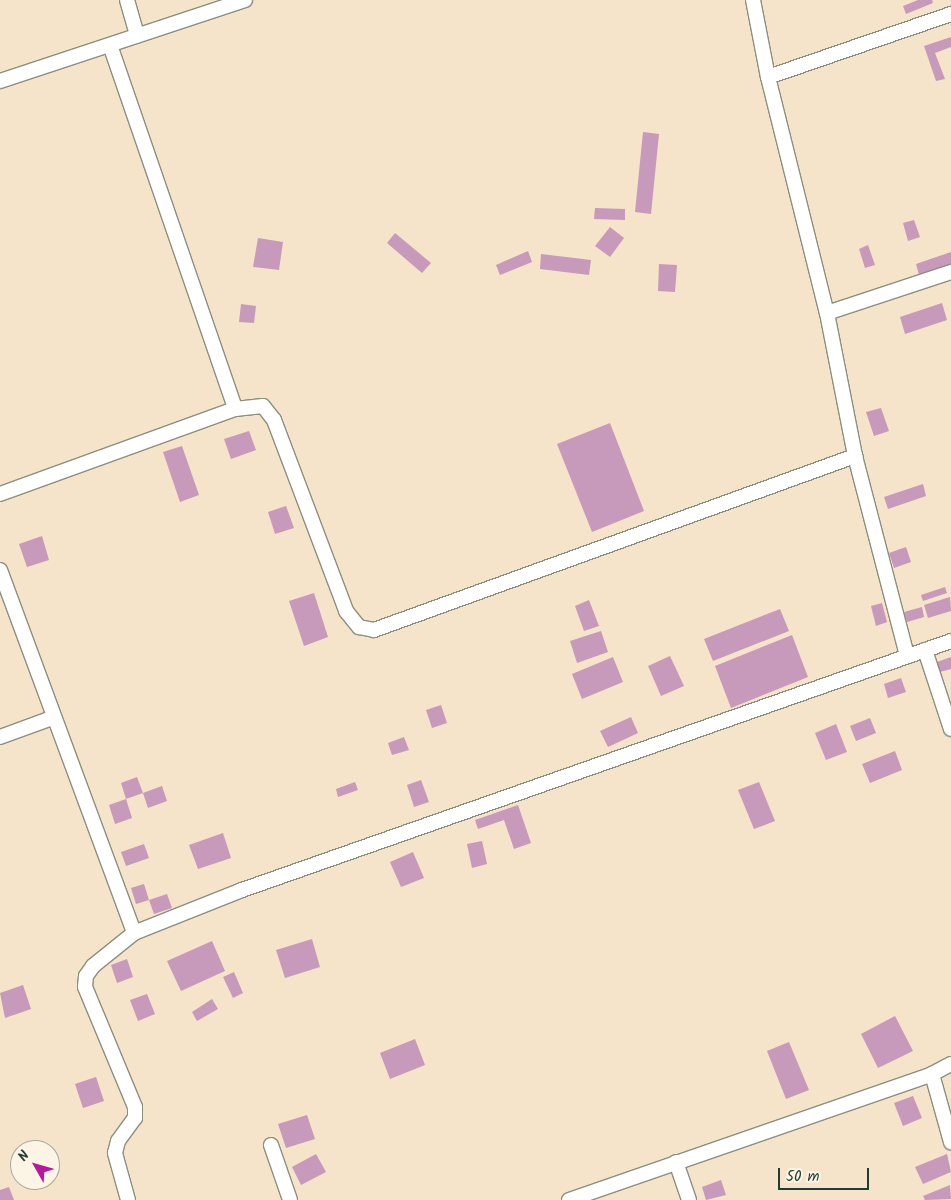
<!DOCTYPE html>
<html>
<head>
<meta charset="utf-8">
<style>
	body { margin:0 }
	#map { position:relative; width:951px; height:1200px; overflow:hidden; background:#f5e4c9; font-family:Kalam,sans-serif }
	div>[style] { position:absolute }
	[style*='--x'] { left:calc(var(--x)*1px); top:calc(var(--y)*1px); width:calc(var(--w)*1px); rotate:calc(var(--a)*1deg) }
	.building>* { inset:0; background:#c799ba }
	.roads { filter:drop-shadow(1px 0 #8a907e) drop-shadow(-1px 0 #8a907e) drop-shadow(0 1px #8a907e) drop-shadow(0 -1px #8a907e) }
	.minor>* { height:14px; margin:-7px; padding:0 7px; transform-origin:7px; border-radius:7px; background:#fff }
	span { translate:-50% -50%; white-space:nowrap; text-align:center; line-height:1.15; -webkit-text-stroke:4px #fcf5e5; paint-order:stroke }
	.north { position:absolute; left:10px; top:1140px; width:50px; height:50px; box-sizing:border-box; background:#fcf5e5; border:1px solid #a4ab9e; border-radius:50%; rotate:308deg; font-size:14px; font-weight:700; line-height:20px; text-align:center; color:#1f3d34 }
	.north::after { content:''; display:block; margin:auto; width:18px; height:22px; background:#b5179e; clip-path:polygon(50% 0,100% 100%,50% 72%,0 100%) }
	.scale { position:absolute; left:778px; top:1168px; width:91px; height:22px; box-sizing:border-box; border:2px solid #1f3d34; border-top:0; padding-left:6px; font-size:15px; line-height:18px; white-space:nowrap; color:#1f3d34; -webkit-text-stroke:4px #fcf5e5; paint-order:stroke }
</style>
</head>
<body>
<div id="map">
	<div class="building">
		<div style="clip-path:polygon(918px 0,932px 0,933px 3px,906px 14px,903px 6px)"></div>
		<div style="clip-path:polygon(951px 37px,951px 47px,935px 53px,945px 79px,936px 81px,924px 46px)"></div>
		<div style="clip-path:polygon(643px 132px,659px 134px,651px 214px,635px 212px)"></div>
		<div style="clip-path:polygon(595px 208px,625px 209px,625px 220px,594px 219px)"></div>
		<div style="clip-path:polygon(914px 220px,920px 237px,908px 241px,903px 223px)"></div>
		<div style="clip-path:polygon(610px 227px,624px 238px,610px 257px,595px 246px)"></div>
		<div style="clip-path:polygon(395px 233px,431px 263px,422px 273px,387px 243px)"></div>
		<div style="clip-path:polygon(258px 238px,283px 242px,279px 270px,253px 267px)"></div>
		<div style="clip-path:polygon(868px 245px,875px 265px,865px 268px,859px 249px)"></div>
		<div style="clip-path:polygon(528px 251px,532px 262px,500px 275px,496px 265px)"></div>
		<div style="clip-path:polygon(951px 252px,951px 264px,919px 275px,916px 264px)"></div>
		<div style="clip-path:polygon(541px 254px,591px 260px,589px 275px,540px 269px)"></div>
		<div style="clip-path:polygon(659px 264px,677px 265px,675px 292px,658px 291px)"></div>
		<div style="clip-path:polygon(942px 303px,947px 320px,905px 334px,900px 317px)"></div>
		<div style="clip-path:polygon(241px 304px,256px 306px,254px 323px,239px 322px)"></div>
		<div style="clip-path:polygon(881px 408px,889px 431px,874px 436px,866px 412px)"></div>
		<div style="clip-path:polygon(610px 423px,644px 511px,592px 532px,557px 444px)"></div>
		<div style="clip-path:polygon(249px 431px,256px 450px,231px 459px,224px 439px)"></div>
		<div style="clip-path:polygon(182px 446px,199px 495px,180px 502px,163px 452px)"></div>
		<div style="clip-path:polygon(923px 484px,926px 496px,888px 509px,884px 497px)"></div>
		<div style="clip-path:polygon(286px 506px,294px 528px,275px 534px,268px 512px)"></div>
		<div style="clip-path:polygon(42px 536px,49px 560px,27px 567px,19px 544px)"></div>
		<div style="clip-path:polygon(906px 547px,911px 562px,894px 568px,889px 553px)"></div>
		<div style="clip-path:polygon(945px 587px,947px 593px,923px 601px,921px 595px)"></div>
		<div style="clip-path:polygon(314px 593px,328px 637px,304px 646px,289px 601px)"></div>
		<div style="clip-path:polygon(950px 597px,951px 611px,928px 618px,924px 605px)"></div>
		<div style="clip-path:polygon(589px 600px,599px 626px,584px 631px,575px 606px)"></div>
		<div style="clip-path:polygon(882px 603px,887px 622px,876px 626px,871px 606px)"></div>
		<div style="clip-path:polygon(922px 607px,924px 617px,907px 622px,904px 612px)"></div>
		<div style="clip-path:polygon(780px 609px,789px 631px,713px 661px,704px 639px)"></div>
		<div style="clip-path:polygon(601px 631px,608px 652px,577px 663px,570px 641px)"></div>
		<div style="clip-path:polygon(792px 635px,808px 677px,731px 708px,715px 666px)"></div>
		<div style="clip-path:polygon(670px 656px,684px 686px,661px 696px,648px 666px)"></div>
		<div style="clip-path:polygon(613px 657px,623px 682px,582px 699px,572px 674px)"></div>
		<div style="clip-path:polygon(951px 657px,951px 669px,940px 672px,937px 662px)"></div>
		<div style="clip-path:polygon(901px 678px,906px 692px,888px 698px,884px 684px)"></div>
		<div style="clip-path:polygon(441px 705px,447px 723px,432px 728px,426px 710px)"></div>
		<div style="clip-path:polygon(631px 717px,638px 733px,608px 747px,600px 731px)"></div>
		<div style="clip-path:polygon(870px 718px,876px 733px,856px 741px,850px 726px)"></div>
		<div style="clip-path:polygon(836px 724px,847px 752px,826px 760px,815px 733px)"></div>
		<div style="clip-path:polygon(404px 737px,409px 750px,392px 755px,388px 743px)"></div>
		<div style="clip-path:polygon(895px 751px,902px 770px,870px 783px,862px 764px)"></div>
		<div style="clip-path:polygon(137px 777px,143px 793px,126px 799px,121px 783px)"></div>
		<div style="clip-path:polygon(421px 780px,429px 802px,414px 807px,407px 785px)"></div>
		<div style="clip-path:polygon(355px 782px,358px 790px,338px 797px,336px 789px)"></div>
		<div style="clip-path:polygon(759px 782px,775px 821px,754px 829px,738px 790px)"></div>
		<div style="clip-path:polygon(162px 786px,167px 801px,148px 808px,143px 793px)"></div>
		<div style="clip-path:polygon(126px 799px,132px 818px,115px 824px,109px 805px)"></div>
		<div style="clip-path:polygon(518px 805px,531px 843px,514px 849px,504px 820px,478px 829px,475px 820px)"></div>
		<div style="clip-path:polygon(223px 833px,231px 858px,198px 869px,189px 845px)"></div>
		<div style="clip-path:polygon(482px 841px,487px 864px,472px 868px,467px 844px)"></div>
		<div style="clip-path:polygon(144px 844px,149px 858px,126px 866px,121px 852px)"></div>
		<div style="clip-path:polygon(413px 852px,424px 878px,401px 887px,390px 862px)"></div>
		<div style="clip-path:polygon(144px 884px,149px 900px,136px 904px,131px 888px)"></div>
		<div style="clip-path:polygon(167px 894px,172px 908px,154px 914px,149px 900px)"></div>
		<div style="clip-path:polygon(312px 939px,320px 967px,285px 978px,276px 950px)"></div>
		<div style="clip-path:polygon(212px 941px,225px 971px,181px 991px,167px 961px)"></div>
		<div style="clip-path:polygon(127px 959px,133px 977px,117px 983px,111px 965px)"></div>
		<div style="clip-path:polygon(234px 972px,243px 993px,233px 998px,223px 977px)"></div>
		<div style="clip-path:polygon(23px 985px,31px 1009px,5px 1018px,0 993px)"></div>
		<div style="clip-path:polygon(147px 994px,155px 1014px,138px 1021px,130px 1000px)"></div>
		<div style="clip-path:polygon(212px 999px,218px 1009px,197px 1021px,192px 1012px)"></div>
		<div style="clip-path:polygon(895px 1016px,913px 1051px,878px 1068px,861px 1034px)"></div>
		<div style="clip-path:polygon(415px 1039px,425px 1065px,390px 1079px,380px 1053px)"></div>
		<div style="clip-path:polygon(789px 1042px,809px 1090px,786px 1099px,767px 1051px)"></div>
		<div style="clip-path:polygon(96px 1077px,104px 1101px,83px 1108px,75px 1084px)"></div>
		<div style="clip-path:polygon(913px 1096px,922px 1118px,903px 1126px,894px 1103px)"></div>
		<div style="clip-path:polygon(307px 1115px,315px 1139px,286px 1148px,278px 1124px)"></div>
		<div style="clip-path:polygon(316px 1154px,326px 1172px,301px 1185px,292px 1167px)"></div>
		<div style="clip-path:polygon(947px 1154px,951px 1172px,923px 1184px,915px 1167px)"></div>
		<div style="clip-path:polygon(721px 1180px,726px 1195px,706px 1200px,702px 1187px)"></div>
		<div style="clip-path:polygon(950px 1185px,951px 1199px,925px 1200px,923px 1196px)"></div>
		<div style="clip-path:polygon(9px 1187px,14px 1200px,0 1200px,0 1190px)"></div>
	</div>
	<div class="roads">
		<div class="minor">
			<div style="--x:127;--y:0;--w:37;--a:74"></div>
			<div style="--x:753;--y:0;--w:78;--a:79"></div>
			<div style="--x:768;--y:77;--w:243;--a:76"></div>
			<div style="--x:827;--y:313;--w:146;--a:78.9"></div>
			<div style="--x:855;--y:456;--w:207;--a:75.4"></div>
			<div style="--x:110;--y:45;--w:385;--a:71"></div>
			<div style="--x:768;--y:77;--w:194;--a:-19"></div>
			<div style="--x:0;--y:81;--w:258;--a:-18.3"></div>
			<div style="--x:827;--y:313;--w:131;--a:-18.3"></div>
			<div style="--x:0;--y:494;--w:250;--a:-19.9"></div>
			<div style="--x:235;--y:409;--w:28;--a:-6"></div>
			<div style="--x:263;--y:406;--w:18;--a:52"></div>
			<div style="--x:274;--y:420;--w:204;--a:69.3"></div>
			<div style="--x:346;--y:611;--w:21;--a:51"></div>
			<div style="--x:359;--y:627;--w:15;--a:11"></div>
			<div style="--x:374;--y:630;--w:512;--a:-19.89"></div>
			<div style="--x:0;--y:570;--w:387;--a:69.7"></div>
			<div style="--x:925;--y:650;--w:83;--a:71.8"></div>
			<div style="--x:0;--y:737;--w:55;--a:-20.1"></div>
			<div style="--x:932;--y:1074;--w:71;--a:74.4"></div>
			<div style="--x:271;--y:1145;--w:58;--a:70.9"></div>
			<div style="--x:676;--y:1162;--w:40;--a:71.1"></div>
			<div style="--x:128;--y:1200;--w:49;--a:-105.5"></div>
			<div style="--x:115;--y:1153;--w:12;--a:-76"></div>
			<div style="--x:118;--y:1141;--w:29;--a:-54"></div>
			<div style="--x:135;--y:1118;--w:11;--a:-90"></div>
			<div style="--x:135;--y:1107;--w:130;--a:-112.6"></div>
			<div style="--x:85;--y:987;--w:11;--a:-85"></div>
			<div style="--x:86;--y:976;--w:12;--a:-55"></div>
			<div style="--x:93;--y:966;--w:53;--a:-38.8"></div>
			<div style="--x:134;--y:933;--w:116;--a:-21.7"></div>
			<div style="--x:242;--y:890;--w:751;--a:-19.35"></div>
			<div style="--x:569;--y:1200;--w:384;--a:-19.1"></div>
			<div style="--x:932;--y:1074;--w:21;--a:-28"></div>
		</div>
	</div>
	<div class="north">N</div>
	<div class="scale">50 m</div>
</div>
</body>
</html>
